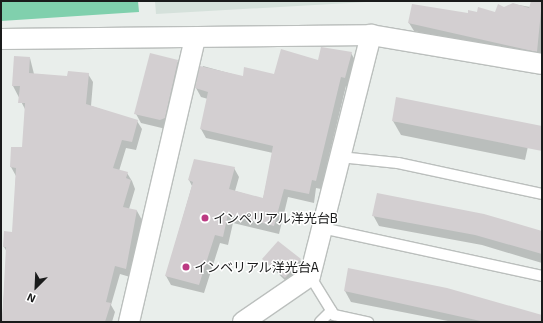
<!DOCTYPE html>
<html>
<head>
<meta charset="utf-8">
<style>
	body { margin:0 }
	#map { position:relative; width:543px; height:323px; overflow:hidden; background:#e9eeeb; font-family:"Exo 2","Noto Sans JP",sans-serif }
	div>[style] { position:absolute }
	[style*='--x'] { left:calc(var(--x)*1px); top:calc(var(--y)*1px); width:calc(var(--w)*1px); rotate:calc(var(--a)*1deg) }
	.built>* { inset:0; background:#d5e1db }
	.forest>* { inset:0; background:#80d0ad }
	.shadow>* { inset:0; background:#0003 }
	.building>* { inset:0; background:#d3cfd1 }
	.roads { filter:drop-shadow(1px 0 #bbbfbd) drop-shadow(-1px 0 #bbbfbd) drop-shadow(0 1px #bbbfbd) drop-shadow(0 -1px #bbbfbd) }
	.lane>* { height:10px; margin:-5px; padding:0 5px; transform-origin:5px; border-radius:5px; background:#fff }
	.street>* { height:20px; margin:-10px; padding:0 10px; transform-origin:10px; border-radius:10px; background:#fff }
	.dots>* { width:11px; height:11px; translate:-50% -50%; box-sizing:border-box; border:2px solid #fff; border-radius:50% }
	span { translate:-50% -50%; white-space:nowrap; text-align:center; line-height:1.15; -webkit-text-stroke:3px #fff; paint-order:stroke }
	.poi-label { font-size:13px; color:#1a1b1b }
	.left { translate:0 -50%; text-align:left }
	.frame { position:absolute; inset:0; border:2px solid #1a1b1b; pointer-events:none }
	.north { position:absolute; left:16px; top:267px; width:40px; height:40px; -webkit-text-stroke:3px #fff; paint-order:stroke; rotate:204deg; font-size:11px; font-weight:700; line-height:16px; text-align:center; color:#1a1b1b }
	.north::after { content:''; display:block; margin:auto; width:14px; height:18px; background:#1a1b1b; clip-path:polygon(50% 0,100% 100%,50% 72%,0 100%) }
</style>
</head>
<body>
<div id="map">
	<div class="built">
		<div style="clip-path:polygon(155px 1px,384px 1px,156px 14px)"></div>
	</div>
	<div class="forest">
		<div style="clip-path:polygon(1px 1px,138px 1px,139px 12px,1px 21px)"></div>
	</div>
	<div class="shadow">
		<div style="clip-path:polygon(513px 4px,542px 9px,542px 60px,414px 31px,409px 23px,496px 13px)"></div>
		<div style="clip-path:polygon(351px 53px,356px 62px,350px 87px,346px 86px,321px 189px,316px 188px,314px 203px,288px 197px,279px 234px,233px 223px,228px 245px,220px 243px,204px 293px,171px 285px,166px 276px,192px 186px,189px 180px,234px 168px,239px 177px,235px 191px,263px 199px,273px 153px,206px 138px,201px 129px,208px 99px,201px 97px,196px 88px,203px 66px,243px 77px,275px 75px)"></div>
		<div style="clip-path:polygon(30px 58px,34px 74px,68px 77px,88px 74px,93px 82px,91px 106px,137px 121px,142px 129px,136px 150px,126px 148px,119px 171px,127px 173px,132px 181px,135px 189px,129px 209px,137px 211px,142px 220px,130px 277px,120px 274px,111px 305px,115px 312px,112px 322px,2px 322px,7px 252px,4px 247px,13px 233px,16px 176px,11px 167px,23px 148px,26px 111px,13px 86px)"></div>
		<div style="clip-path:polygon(177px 61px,183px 70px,166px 129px,141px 123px,136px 114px)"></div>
		<div style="clip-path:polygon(393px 121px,530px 137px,525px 160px,401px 135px)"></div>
		<div style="clip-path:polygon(373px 215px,542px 232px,542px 263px,482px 245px,379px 226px)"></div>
		<div style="clip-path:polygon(264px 260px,300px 260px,305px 269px,291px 286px)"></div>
		<div style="clip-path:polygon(349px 269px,537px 322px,453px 322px,351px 302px,345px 291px)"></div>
	</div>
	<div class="building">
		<div style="clip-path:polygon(531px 1px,542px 1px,537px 52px,408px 23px,412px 4px,468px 13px,468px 10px,477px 12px,478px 7px,495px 12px,498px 4px,504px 7px,513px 3px,529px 8px)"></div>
		<div style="clip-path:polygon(321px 47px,352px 52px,345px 78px,341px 77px,316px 181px,312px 180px,309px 194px,284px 189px,274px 226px,228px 214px,223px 237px,215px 235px,199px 285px,165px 276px,193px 182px,188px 180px,194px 159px,235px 167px,229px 189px,263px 198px,273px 146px,200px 129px,208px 92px,195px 88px,200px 66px,243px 76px,244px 67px,274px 74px,281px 49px,318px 60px)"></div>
		<div style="clip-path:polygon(150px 53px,178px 60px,165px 118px,160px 120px,134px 114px)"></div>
		<div style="clip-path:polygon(14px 56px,30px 57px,29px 73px,67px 76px,68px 71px,89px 73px,86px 104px,138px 120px,132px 142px,122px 140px,113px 168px,128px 172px,126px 178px,131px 180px,123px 207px,137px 210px,126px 269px,115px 266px,106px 302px,111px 303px,105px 322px,2px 322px,6px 247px,3px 247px,4px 231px,12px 232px,16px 168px,10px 167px,11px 147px,22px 147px,25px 103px,18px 103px,20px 86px,12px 86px)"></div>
		<div style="clip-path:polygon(396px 97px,542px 126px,542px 151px,392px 121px)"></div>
		<div style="clip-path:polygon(377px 193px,484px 214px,542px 231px,542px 254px,475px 235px,372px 216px)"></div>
		<div style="clip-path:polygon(278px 241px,301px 259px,285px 278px,262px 259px)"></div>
		<div style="clip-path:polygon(348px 268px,447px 288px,542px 315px,542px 322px,485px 322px,344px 291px)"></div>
	</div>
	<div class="roads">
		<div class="lane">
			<div style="--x:340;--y:157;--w:58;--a:5.9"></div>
			<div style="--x:398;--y:163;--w:147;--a:12.1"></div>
			<div style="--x:322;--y:228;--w:225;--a:12.3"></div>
			<div style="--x:310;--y:276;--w:46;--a:58.4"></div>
			<div style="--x:334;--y:315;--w:35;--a:12"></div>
			<div style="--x:320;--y:322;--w:16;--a:-45"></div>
		</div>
		<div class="street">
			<div style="--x:1;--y:39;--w:370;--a:-0.6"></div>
			<div style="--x:371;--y:35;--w:173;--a:9.6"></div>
			<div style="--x:129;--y:322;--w:292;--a:-76.9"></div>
			<div style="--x:243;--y:322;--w:81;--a:-34.5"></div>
			<div style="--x:310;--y:276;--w:249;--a:-75.8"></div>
		</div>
	</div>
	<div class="dots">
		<div style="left:205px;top:218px;background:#bc3a83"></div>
		<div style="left:186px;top:267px;background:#bc3a83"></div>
	</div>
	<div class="poi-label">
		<span class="left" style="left:213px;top:218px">インペリアル洋光台B</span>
		<span class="left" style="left:194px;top:267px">インベリアル洋光台A</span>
	</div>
	<div class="frame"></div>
	<div class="north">N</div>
</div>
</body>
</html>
